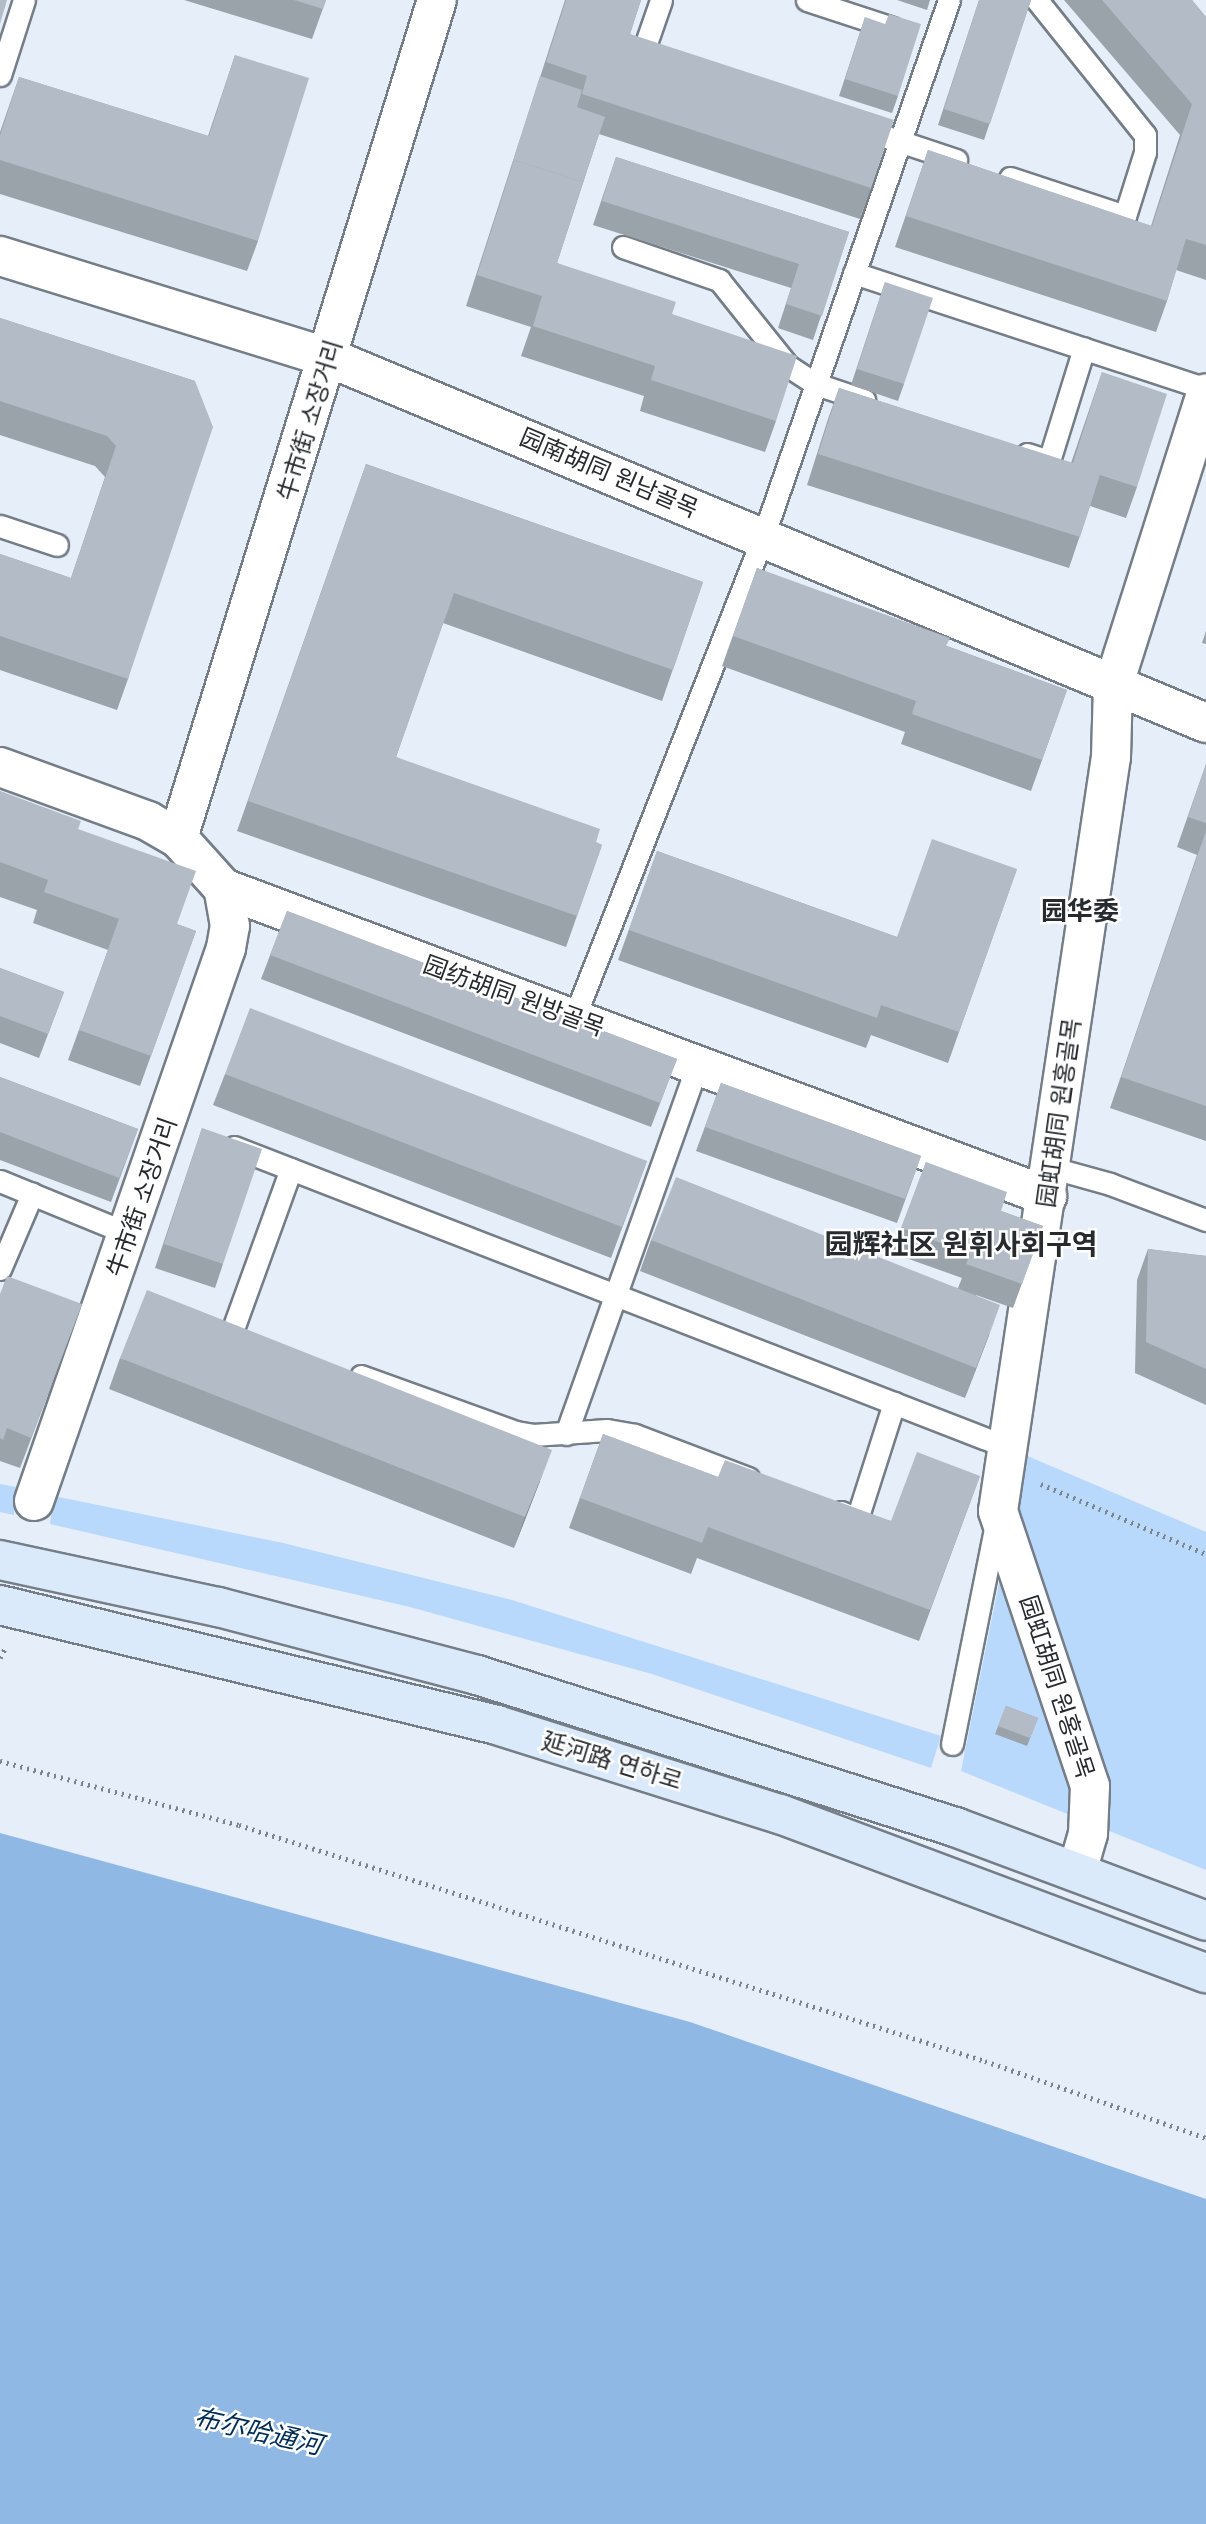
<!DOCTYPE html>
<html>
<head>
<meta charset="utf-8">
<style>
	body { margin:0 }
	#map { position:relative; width:1206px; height:2524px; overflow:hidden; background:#e5eef9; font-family:"DM Sans","Noto Sans SC","Noto Sans KR",sans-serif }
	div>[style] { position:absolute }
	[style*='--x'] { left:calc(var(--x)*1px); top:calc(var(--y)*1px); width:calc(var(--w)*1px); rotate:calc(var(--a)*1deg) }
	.green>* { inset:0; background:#b8d8fc }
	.water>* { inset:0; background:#90b8e5 }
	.path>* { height:4.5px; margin-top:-2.25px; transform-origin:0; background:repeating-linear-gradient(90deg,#7d838a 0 2px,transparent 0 7px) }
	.roads { filter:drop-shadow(2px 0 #757e87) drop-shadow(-2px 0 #757e87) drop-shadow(0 2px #757e87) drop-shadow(0 -2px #757e87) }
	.service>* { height:21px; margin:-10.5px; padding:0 10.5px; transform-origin:10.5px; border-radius:10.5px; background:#fff }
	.minor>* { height:38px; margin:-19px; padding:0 19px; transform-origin:19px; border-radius:19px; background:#fff }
	.secondary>* { height:38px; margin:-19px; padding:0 19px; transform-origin:19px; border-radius:19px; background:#daeafb }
	.wall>* { inset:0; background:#9aa2aa }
	.shaded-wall>* { inset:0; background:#7d848b }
	.building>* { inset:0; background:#b3bcc6 }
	span { translate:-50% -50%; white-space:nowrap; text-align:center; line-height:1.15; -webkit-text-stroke:5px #fff; paint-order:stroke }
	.street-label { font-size:24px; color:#272b2f }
	.neighbourhood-label { font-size:26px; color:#272b2f; font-weight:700 }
	.water-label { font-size:26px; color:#002d55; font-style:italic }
	.quarter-label { font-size:28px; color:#272b2f; font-weight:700 }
</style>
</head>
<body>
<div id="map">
	<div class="green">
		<div style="clip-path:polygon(1025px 1455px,1206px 1532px,1206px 1870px,961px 1771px)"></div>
		<div style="clip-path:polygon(0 1484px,16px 1487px,14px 1515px,0 1512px)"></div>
		<div style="clip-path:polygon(54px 1496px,283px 1543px,512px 1600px,941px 1736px,931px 1768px,652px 1674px,410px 1607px,50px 1524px)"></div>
	</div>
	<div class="water">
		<div style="clip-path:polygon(0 1833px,690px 2022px,1206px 2199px,1206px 2524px,0 2524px)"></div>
	</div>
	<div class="path">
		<div style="--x:1041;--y:1484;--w:179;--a:23"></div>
		<div style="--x:0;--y:1658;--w:13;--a:-63"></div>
		<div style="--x:0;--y:1761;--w:247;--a:15"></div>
		<div style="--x:239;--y:1825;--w:782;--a:17.55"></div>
		<div style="--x:985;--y:2061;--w:234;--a:19.2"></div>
	</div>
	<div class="roads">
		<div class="service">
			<div style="--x:807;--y:0;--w:89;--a:18.2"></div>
			<div style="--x:650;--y:58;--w:9;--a:-159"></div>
			<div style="--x:642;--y:55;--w:58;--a:-70.9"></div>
			<div style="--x:0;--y:75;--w:79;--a:-72.3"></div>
			<div style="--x:887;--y:137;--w:73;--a:18.4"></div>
			<div style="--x:1010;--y:178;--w:121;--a:18.3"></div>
			<div style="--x:1125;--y:216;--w:67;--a:-72.6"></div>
			<div style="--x:1145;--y:152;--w:17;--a:-90"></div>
			<div style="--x:1145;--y:135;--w:173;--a:-128.7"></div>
			<div style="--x:623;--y:247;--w:102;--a:19"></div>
			<div style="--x:719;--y:280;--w:110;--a:51.3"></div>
			<div style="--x:788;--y:366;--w:33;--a:33"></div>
			<div style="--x:816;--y:384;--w:51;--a:18.4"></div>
			<div style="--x:854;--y:273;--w:371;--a:18.2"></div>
			<div style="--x:1027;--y:454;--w:23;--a:18"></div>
			<div style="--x:1049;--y:461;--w:118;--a:-72.8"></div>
			<div style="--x:0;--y:526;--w:60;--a:18.4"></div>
			<div style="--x:574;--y:1018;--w:517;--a:-68.55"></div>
			<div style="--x:763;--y:537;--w:568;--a:-70.9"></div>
			<div style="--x:234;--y:1147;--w:829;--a:21.21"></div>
			<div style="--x:1050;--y:1172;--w:10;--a:-11"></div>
			<div style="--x:1060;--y:1170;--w:52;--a:15.6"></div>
			<div style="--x:1110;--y:1184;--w:103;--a:20.6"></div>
			<div style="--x:0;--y:1181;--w:139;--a:22.3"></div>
			<div style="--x:0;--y:1269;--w:82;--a:-66.9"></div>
			<div style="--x:233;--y:1329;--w:170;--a:-70.1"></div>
			<div style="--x:361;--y:1376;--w:165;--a:19.9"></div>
			<div style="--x:516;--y:1432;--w:17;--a:10"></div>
			<div style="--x:533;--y:1435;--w:74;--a:-3.9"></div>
			<div style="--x:607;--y:1430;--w:28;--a:10"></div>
			<div style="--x:635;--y:1435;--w:121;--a:20.8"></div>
			<div style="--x:566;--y:1434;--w:393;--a:-70.4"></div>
			<div style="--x:841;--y:1512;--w:17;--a:24"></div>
			<div style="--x:857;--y:1519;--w:122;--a:-72.3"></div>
			<div style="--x:952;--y:1744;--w:225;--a:-78.7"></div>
		</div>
		<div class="minor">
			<div style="--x:0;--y:256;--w:345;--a:17.2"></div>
			<div style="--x:330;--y:358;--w:949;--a:22.62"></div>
			<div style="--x:0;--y:767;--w:158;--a:20"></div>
			<div style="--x:148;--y:821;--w:34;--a:30"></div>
			<div style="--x:178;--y:838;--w:67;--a:48"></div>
			<div style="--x:223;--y:888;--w:880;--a:20.5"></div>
			<div style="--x:178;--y:838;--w:877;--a:-72.83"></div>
			<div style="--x:34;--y:1501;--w:585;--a:-70.85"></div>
			<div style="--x:226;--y:948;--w:22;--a:-80"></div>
			<div style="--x:230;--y:926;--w:39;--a:-100"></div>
			<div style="--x:1077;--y:1872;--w:40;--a:-74"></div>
			<div style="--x:1088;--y:1834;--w:48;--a:-87.6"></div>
			<div style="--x:1090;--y:1786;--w:290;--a:-108.5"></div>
			<div style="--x:998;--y:1511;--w:762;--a:-81.48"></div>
			<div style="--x:1111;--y:757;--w:70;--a:-88.4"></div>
			<div style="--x:1113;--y:687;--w:308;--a:-72.4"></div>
		</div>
		<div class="secondary">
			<div style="--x:0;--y:1560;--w:223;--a:12.2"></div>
			<div style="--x:218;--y:1607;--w:268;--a:14.7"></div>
			<div style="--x:477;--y:1675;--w:502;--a:17.64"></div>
			<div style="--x:955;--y:1827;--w:268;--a:20.5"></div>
			<div style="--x:0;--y:1605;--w:511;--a:13.57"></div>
			<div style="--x:497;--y:1725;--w:297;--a:17.5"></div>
			<div style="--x:780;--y:1814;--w:455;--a:20.5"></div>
		</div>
	</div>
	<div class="wall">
		<div style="clip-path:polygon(184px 0,326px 0,312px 39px)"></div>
		<div style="clip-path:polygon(565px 0,641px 0,630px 34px,871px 188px,860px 219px,599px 134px,557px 263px,672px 314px,776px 421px,765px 452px,640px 411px,644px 396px,521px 356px,531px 327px,466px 306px)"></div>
		<div style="clip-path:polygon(897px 0,930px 0,927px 10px)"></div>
		<div style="clip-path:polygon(979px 0,1031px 0,984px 140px,938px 125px)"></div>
		<div style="clip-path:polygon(1064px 0,1192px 0,1206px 17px,1206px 280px,1176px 270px,1167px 301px,1156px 332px,895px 247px,928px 150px,1151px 226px,1180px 135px)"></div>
		<div style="clip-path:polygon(865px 17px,898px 96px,892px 113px,839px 96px)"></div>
		<div style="clip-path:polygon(235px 55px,258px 241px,247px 271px,0 194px,0 132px,19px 77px,208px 136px)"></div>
		<div style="clip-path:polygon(616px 157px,849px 232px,813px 340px,778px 328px,791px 288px,593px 225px)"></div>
		<div style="clip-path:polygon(885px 282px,904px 384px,898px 401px,851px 385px)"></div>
		<div style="clip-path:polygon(0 318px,195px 381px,128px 679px,117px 710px,0 670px,0 554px,71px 578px,105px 477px,95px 466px,0 435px)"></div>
		<div style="clip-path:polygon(1102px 372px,1137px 487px,1126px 518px,1090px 506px,1069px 568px,807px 485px,828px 419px,839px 388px,1071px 463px)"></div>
		<div style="clip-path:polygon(366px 464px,703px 582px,662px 701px,443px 623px,396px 757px,602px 845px,566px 947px,237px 831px)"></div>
		<div style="clip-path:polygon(757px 568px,947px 646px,1067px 690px,1031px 791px,901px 744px,905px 732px,722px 666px)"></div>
		<div style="clip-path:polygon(1206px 631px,1206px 644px,1202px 643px)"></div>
		<div style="clip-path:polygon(1206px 764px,1206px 1141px,1110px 1108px,1197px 855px,1177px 847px)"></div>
		<div style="clip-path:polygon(0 791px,78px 829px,177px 924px,196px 931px,140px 1086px,68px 1060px,108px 950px,33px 923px,37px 910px,0 897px)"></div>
		<div style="clip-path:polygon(657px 851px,897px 937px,1017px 869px,948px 1063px,871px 1035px,866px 1048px,618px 960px)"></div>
		<div style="clip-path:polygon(287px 911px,677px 1059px,651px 1127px,261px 979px)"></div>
		<div style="clip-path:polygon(0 968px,64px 992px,39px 1058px,0 1043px)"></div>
		<div style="clip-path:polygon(225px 1074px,647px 1161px,611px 1258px,213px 1105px)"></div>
		<div style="clip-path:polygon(0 1077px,138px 1129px,111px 1202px,0 1160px)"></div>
		<div style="clip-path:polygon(721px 1083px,921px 1156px,897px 1223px,696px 1151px)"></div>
		<div style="clip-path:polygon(202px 1128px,223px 1264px,215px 1288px,155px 1268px)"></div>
		<div style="clip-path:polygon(926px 1162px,1001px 1211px,1043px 1226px,1013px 1308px,976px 1295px,989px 1335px,965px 1398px,640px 1271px,651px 1240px,958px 1288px,962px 1278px,892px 1253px)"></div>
		<div style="clip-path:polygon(1148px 1249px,1206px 1256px,1206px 1405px,1135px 1373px,1137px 1280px)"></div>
		<div style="clip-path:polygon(0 1294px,82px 1304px,20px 1468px,0 1461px)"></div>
		<div style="clip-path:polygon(120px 1358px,540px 1481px,514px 1548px,109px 1389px)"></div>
		<div style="clip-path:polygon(603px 1434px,718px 1477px,891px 1521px,980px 1476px,919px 1641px,697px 1558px,691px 1574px,569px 1528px)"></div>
		<div style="clip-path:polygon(1006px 1706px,1038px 1718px,1027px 1746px,995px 1734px)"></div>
	</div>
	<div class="shaded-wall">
		<div style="clip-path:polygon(1000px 1305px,989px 1335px,965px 1398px,976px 1368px)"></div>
		<div style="clip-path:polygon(552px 1450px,540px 1481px,514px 1548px,525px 1517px)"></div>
	</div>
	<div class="building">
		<div style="clip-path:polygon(0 0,7px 0,0 24px)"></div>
		<div style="clip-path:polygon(294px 0,326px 0,323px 9px)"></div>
		<div style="clip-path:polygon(566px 0,641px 0,630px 34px,894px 120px,871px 188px,582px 94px,587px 76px,546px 62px)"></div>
		<div style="clip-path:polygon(979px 0,1031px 0,990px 124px,944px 109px)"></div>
		<div style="clip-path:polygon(1102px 0,1192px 0,1206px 17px,1206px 245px,1186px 239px,1167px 301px,906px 216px,928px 150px,1152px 226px,1192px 104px)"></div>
		<div style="clip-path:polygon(889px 14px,921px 24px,898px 96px,845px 79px,865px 17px,885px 24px)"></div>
		<div style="clip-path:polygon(235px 55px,309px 78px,258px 241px,0 160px,0 136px,19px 77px,209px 136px)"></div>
		<div style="clip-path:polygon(540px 76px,582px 90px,577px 107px,605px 117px,583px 182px,514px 160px,509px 173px)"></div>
		<div style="clip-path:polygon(616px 157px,849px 232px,822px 316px,786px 304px,799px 264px,602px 201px)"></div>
		<div style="clip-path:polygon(514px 160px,583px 182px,557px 263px,676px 302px,672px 314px,797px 356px,776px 421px,651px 380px,655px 366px,533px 326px,542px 296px,477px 275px)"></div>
		<div style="clip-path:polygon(885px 282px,933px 298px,904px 384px,857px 369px)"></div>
		<div style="clip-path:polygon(0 318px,195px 381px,213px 427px,128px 679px,0 636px,0 554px,71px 578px,116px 446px,107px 436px,0 401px)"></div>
		<div style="clip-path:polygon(1102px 372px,1167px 394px,1137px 487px,1100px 475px,1080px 537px,818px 454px,839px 388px,1073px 463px)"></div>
		<div style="clip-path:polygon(366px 464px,703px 582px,673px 670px,454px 593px,396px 757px,600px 829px,596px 842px,602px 845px,577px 916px,248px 801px)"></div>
		<div style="clip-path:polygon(757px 568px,950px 638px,946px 646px,1067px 690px,1042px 760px,912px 714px,916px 701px,733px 636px)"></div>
		<div style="clip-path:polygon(1206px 764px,1206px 823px,1188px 817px)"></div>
		<div style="clip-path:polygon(0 791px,81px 821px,78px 829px,196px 871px,177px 924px,196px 931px,151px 1056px,79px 1030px,119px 919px,44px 892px,48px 880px,0 862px)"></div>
		<div style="clip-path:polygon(1206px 831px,1206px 1106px,1121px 1077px)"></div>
		<div style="clip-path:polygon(932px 839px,1017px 869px,959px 1032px,881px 1005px,877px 1018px,629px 930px,657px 851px,897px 937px)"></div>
		<div style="clip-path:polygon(287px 911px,677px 1059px,660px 1103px,270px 955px)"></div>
		<div style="clip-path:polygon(0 968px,64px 992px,48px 1034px,0 1016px)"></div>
		<div style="clip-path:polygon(250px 1008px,647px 1161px,622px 1227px,225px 1074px)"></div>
		<div style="clip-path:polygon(0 1077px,138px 1129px,119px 1178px,0 1132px)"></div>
		<div style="clip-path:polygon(721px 1083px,921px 1156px,905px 1199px,705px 1127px)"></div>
		<div style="clip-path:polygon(202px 1128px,262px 1149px,223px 1264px,164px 1244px)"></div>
		<div style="clip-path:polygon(926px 1162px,1007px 1192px,1001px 1211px,1043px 1226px,1022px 1284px,966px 1264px,970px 1254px,901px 1228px)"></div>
		<div style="clip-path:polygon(676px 1177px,1000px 1305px,976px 1368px,651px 1240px)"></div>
		<div style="clip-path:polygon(1148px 1249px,1206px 1256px,1206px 1369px,1146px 1342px)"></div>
		<div style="clip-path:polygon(7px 1276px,82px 1304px,31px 1438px,7px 1428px,3px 1440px,0 1438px,0 1294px)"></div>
		<div style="clip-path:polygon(147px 1290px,552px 1450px,525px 1517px,120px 1358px)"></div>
		<div style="clip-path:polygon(603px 1434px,718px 1477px,725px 1460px,891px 1521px,917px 1452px,980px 1476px,930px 1610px,708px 1527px,702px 1543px,580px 1498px)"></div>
		<div style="clip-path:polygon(1006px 1706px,1038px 1718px,1030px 1738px,998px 1726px)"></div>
	</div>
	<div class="street-label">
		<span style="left:310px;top:420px;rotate:-73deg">牛市街 소장거리</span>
		<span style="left:609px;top:473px;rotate:23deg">园南胡同 원남골목</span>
		<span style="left:514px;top:996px;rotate:20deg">园纺胡同 원방골목</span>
		<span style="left:1059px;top:1113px;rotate:-82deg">园虹胡同 원홍골목</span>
		<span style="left:142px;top:1197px;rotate:-71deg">牛市街 소장거리</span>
		<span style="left:1057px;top:1687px;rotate:72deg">园虹胡同 원홍골목</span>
		<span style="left:612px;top:1761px;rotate:17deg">延河路 연하로</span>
	</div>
	<div class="neighbourhood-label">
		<span style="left:1080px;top:912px">园华委</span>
	</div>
	<div class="water-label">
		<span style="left:258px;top:2432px;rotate:13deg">布尔哈通河</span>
	</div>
	<div class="quarter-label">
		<span style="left:961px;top:1245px">园辉社区 원휘사회구역</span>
	</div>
</div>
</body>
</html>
